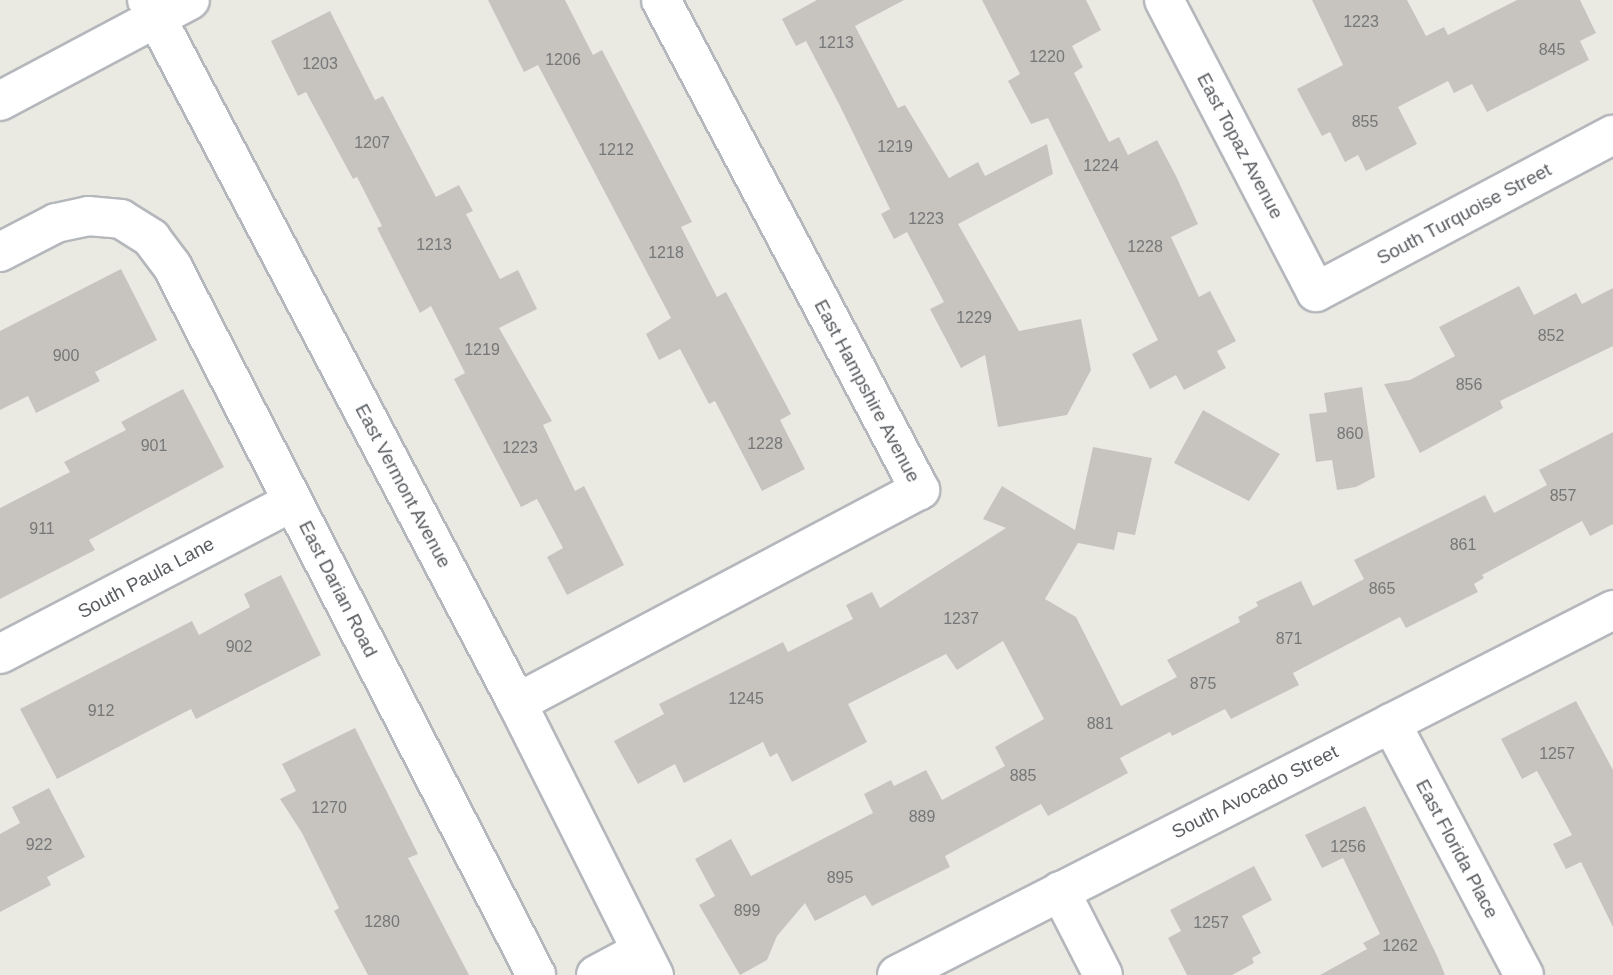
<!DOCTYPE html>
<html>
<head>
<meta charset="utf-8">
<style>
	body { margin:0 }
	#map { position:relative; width:1613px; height:975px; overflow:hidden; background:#ebeae2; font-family:Arial,sans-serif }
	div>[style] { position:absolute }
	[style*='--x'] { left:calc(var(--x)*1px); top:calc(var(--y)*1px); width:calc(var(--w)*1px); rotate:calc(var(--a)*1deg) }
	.building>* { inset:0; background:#c7c4bf }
	.roads { filter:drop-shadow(2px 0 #b4b7bb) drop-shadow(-2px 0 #b4b7bb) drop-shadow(0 2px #b4b7bb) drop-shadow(0 -2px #b4b7bb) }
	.minor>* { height:38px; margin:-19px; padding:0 19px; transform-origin:19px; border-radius:19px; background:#fff }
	span { translate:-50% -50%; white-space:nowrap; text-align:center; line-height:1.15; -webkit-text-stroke:6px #fff; paint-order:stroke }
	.number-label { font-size:16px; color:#757778 }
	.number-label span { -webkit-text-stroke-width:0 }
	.street-label { font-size:19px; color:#5a5d61 }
</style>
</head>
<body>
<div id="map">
	<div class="building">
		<div style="clip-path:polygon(488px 0,565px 0,593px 55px,602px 50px,692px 222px,681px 227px,717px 297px,726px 292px,791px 414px,780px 420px,805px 469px,762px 491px,715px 401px,709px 404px,680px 349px,659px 360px,646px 334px,671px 318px,538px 65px,524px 72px)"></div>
		<div style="clip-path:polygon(817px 0,904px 0,855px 26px,898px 108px,905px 105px,949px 178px,978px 162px,985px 176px,1047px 144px,1053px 174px,958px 224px,1019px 331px,1081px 319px,1091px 370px,1067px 415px,998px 427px,985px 355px,961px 368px,930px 309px,944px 302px,907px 232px,894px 239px,881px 214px,890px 209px,840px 106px,806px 41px,796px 46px,782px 19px)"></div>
		<div style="clip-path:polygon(982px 0,1086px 0,1101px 30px,1072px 46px,1083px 67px,1074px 73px,1109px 142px,1119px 137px,1128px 155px,1157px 140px,1176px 176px,1198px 224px,1171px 237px,1199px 297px,1210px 291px,1236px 341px,1217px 351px,1226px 368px,1184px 390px,1176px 375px,1150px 389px,1132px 354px,1158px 340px,1048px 118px,1031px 124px,1008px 81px,1020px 74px)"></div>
		<div style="clip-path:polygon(1312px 0,1407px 0,1426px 36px,1444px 27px,1448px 35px,1517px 0,1580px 0,1596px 33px,1580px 41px,1589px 60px,1487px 112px,1472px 84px,1454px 93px,1448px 81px,1398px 107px,1417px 144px,1366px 171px,1358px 155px,1345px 162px,1330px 132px,1322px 136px,1297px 89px,1343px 65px)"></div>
		<div style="clip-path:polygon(330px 11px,375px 100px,383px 96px,436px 197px,459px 185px,473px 211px,466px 214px,500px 279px,518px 270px,537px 309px,499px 328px,552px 421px,543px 425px,575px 491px,584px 486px,624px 565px,567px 595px,547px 557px,563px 548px,537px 499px,521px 507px,454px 379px,465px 373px,431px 306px,420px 313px,377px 228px,382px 226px,357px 177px,353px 179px,306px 92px,298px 96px,271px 41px)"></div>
		<div style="clip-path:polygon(121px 269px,157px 340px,95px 372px,100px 381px,36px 413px,28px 396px,0 410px,0 331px)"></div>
		<div style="clip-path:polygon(1519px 286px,1534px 315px,1576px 293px,1582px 304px,1613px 288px,1613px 346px,1500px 401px,1503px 408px,1420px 453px,1384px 384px,1410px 380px,1455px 356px,1439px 327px)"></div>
		<div style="clip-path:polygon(1362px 387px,1375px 477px,1356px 487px,1337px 490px,1332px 460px,1316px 462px,1309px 414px,1327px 412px,1324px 393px)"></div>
		<div style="clip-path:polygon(183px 389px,224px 467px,89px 540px,95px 550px,0 599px,0 508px,70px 472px,64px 462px,126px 430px,121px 422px)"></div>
		<div style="clip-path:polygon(1203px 410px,1280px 454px,1249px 501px,1174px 463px)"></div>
		<div style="clip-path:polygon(1613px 432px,1613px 524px,1590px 536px,1582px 521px,1482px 575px,1484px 578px,1474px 584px,1478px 592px,1406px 628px,1400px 617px,1293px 673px,1299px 685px,1231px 719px,1225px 709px,1172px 736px,1170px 732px,1120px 758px,1128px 773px,1048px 816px,1041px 804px,945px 856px,950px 867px,872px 906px,865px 895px,815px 921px,805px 903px,777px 936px,767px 960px,740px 975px,699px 905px,715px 896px,695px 859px,731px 839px,751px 876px,873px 813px,864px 794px,891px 780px,894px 786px,926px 770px,942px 800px,1005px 766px,995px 747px,1044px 719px,1003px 641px,957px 670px,946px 654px,848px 704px,867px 742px,792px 782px,777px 753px,770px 757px,763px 742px,684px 783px,675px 764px,638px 784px,614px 741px,664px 714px,659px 704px,783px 642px,788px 652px,853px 619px,846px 605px,872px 592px,880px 608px,1006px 528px,983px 519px,1002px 486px,1075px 530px,1093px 447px,1152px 458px,1135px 535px,1118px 532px,1114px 550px,1078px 543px,1045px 599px,1076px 617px,1121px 706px,1177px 677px,1167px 660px,1240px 622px,1238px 617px,1258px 606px,1256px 602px,1301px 581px,1313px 606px,1364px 579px,1354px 560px,1485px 495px,1494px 513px,1547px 485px,1539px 470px)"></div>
		<div style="clip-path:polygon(281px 575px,321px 655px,196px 719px,191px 709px,57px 779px,20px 709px,192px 621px,199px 635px,250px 607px,244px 594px)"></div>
		<div style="clip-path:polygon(1576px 701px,1613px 770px,1613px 927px,1581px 862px,1566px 869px,1553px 844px,1572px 835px,1537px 771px,1522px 779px,1501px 739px)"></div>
		<div style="clip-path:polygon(355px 728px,418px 854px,408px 858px,469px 975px,368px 975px,334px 911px,339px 908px,302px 833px,280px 799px,296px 791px,282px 764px)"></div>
		<div style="clip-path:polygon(49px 788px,85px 857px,47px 877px,51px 885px,0 912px,0 834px,20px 823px,12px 807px)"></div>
		<div style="clip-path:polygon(1365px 806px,1438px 958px,1445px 975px,1320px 975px,1367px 949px,1363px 943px,1380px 934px,1343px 858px,1322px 868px,1305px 835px)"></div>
		<div style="clip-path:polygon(1254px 866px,1272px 900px,1242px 916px,1261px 953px,1252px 958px,1254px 963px,1232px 975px,1187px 975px,1168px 938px,1181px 931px,1170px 910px)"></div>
	</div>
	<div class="roads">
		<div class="minor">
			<div style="--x:147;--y:0;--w:794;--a:62.24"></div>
			<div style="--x:517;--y:703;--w:305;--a:63.3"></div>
			<div style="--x:1164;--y:0;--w:329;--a:62.5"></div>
			<div style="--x:1316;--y:292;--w:336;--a:-27.9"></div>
			<div style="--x:0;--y:101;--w:215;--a:-28"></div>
			<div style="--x:0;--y:252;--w:63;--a:-27.4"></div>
			<div style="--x:56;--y:223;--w:33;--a:-12"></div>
			<div style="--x:88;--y:216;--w:33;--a:5"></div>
			<div style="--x:121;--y:219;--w:36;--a:32"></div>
			<div style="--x:151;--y:238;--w:35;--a:53"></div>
			<div style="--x:172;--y:266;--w:797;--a:62.82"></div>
			<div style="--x:0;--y:654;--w:329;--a:-27.5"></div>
			<div style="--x:517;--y:703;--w:456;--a:-27.9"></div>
			<div style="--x:920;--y:490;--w:554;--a:-117.86"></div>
			<div style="--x:1391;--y:723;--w:285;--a:62.2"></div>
			<div style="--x:1060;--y:891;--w:94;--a:62.9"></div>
			<div style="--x:596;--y:975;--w:51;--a:-28.1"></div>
			<div style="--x:897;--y:975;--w:804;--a:-27.01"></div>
		</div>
	</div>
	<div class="number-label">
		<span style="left:1361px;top:22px">1223</span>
		<span style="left:836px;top:43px">1213</span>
		<span style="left:1552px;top:50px">845</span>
		<span style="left:1047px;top:57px">1220</span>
		<span style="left:563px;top:60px">1206</span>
		<span style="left:320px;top:64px">1203</span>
		<span style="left:1365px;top:122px">855</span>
		<span style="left:372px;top:143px">1207</span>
		<span style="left:895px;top:147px">1219</span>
		<span style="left:616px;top:150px">1212</span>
		<span style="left:1101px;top:166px">1224</span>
		<span style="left:926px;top:219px">1223</span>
		<span style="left:434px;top:245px">1213</span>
		<span style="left:1145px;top:247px">1228</span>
		<span style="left:666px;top:253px">1218</span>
		<span style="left:974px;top:318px">1229</span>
		<span style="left:1551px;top:336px">852</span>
		<span style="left:482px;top:350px">1219</span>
		<span style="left:66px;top:356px">900</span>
		<span style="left:1469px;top:385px">856</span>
		<span style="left:1350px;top:434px">860</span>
		<span style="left:765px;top:444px">1228</span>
		<span style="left:154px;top:446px">901</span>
		<span style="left:520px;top:448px">1223</span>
		<span style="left:1563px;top:496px">857</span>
		<span style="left:42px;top:529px">911</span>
		<span style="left:1463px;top:545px">861</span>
		<span style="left:1382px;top:589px">865</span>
		<span style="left:961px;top:619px">1237</span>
		<span style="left:1289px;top:639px">871</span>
		<span style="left:239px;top:647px">902</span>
		<span style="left:1203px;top:684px">875</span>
		<span style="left:746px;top:699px">1245</span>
		<span style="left:101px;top:711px">912</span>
		<span style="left:1100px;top:724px">881</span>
		<span style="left:1557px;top:754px">1257</span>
		<span style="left:1023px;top:776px">885</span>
		<span style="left:329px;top:808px">1270</span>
		<span style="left:922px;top:817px">889</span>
		<span style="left:39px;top:845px">922</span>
		<span style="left:1348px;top:847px">1256</span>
		<span style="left:840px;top:878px">895</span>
		<span style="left:747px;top:911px">899</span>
		<span style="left:382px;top:922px">1280</span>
		<span style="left:1211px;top:923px">1257</span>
		<span style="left:1400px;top:946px">1262</span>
	</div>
	<div class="street-label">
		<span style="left:1240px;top:146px;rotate:62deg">East Topaz Avenue</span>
		<span style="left:1464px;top:214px;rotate:-28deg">South Turquoise Street</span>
		<span style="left:867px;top:391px;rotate:62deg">East Hampshire Avenue</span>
		<span style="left:403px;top:486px;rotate:62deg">East Vermont Avenue</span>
		<span style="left:146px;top:578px;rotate:-28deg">South Paula Lane</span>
		<span style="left:338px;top:589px;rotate:63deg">East Darian Road</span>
		<span style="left:1255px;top:792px;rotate:-27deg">South Avocado Street</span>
		<span style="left:1457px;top:849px;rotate:62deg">East Florida Place</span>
	</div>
</div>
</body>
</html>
